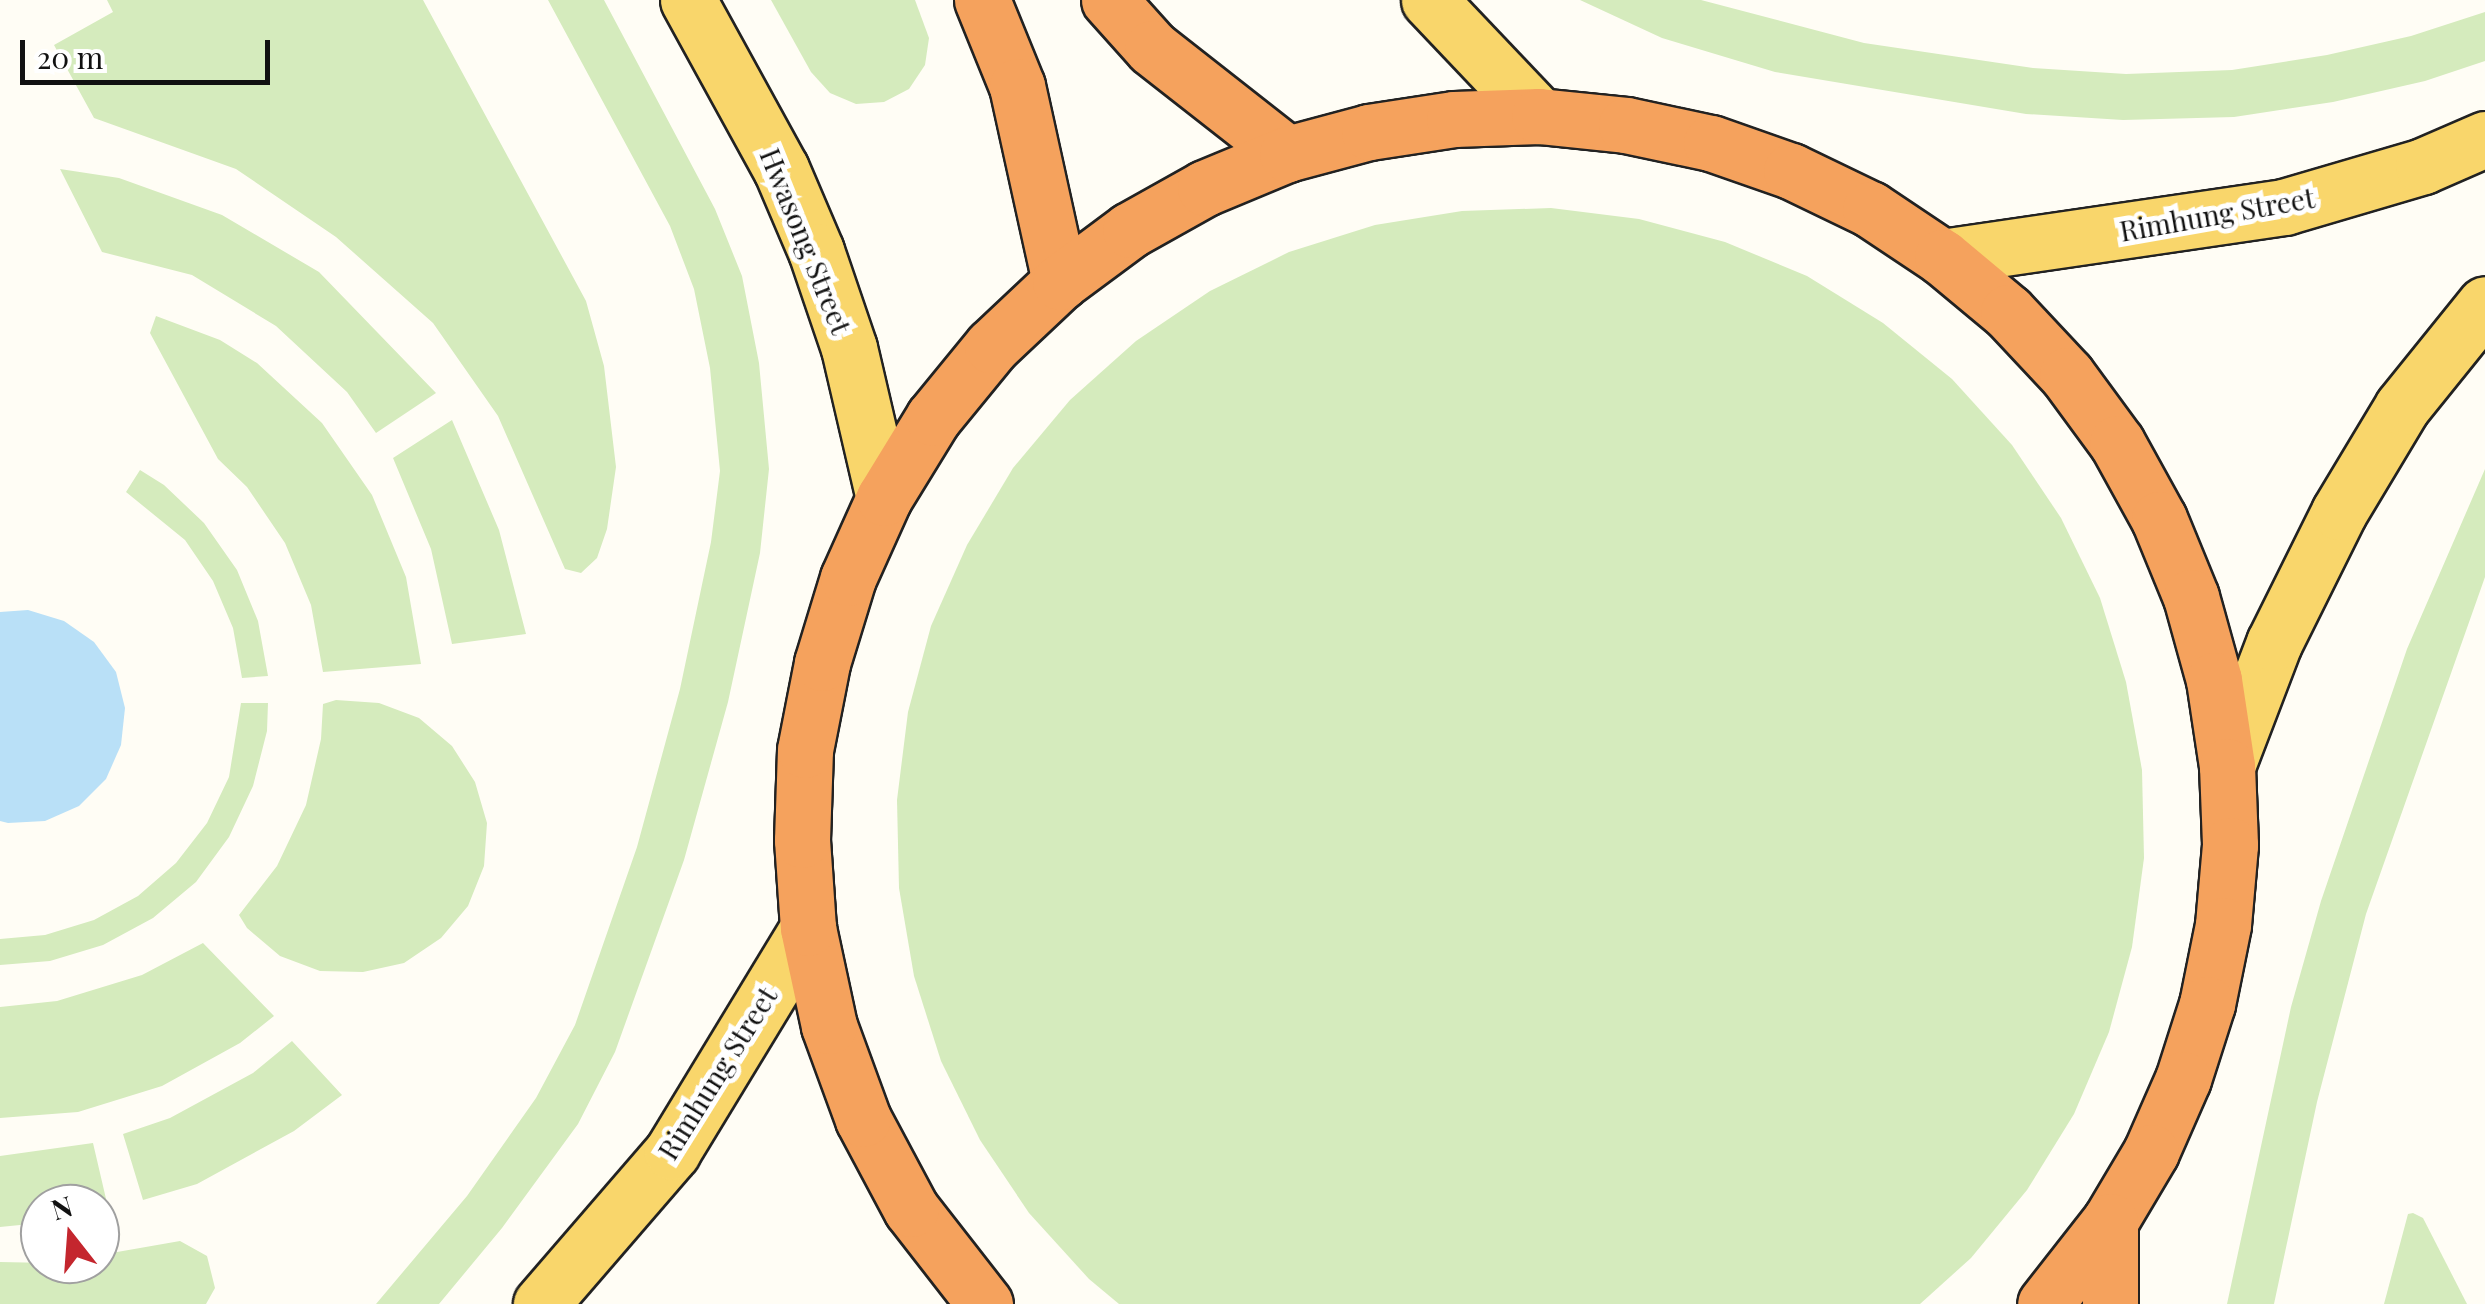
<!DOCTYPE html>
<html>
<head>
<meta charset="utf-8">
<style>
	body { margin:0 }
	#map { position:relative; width:2485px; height:1304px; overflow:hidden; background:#fffdf5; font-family:"Playfair Display",serif }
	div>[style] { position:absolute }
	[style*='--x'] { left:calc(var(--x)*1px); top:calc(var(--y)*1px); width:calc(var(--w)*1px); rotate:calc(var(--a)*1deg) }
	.green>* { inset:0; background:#d5ebbd }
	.water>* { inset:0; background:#b9e0f7 }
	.roads { filter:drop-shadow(2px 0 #222) drop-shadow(-2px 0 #222) drop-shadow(0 2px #222) drop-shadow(0 -2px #222) }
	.major>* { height:55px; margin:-27.5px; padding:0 27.5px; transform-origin:27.5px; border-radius:27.5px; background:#f9d66b }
	.highway>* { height:55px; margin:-27.5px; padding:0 27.5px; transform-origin:27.5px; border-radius:27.5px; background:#f5a25d }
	span { translate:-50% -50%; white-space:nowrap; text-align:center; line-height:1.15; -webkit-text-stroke:10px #fff; paint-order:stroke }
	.street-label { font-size:28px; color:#111 }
	.north { position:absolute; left:20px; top:1184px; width:100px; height:100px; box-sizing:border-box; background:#fff; border:2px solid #a0a0a0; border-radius:50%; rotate:343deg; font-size:28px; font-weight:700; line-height:40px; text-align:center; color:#111 }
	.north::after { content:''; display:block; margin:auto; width:35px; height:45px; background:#c4262e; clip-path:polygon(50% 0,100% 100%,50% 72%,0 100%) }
	.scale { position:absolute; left:20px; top:40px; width:250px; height:45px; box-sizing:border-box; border:5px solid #111; border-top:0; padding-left:12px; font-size:30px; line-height:35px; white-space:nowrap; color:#111; -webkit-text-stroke:8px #fff; paint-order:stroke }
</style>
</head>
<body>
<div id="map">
	<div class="green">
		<div style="clip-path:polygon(107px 0,423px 0,586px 301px,604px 366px,616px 467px,607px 529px,597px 558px,581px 573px,565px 569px,498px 416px,433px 323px,336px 237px,236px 169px,94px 118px,54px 45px,113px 12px)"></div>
		<div style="clip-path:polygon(548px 0,604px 0,715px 209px,742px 276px,759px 363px,769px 469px,760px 553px,728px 702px,684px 860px,615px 1052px,578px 1124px,502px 1228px,439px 1304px,376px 1304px,467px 1196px,536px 1098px,575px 1025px,637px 847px,680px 689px,711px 542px,720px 471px,710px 368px,694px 289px,670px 226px)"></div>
		<div style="clip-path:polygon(771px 0,915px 0,929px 38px,925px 65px,909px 89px,884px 102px,856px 104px,830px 93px,811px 72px)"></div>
		<div style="clip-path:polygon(1580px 0,1701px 0,1864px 43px,2033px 68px,2126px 74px,2232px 70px,2327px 55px,2411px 36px,2485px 12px,2485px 61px,2425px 81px,2333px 102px,2234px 117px,2123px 120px,2026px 114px,1775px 72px,1662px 38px)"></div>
		<div style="clip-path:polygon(60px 169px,119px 178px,222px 215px,319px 272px,436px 393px,376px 433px,347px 392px,276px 326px,192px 275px,102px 252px)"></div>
		<div style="clip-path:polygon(1551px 208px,1639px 219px,1725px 242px,1807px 276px,1883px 323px,1952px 379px,2012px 445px,2061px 518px,2100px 598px,2126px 682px,2142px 770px,2144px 858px,2132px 947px,2109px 1032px,2074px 1114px,2027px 1190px,1971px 1258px,1920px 1304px,1119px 1304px,1089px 1279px,1029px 1213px,980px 1140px,941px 1061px,914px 976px,899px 888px,897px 800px,908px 712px,931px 626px,967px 545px,1013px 468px,1070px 400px,1136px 341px,1210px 291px,1289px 252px,1375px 225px,1462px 211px)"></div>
		<div style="clip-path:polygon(156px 316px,220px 340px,257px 363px,322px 423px,372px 495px,406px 577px,421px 664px,323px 672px,311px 605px,285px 543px,247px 487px,218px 459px,150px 333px)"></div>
		<div style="clip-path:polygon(452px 420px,499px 530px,526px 634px,452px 644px,431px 549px,393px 458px)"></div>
		<div style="clip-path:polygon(2485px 469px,2485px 577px,2366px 914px,2317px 1102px,2274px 1304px,2227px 1304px,2291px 1007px,2321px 901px,2407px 649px)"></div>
		<div style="clip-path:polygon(140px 470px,164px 485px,204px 523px,237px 570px,258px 621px,268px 676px,242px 678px,233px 628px,213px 581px,185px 540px,126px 492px)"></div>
		<div style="clip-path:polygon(336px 700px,379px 703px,419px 718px,452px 746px,475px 782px,487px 823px,484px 866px,468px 906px,441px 938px,404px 963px,363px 972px,320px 971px,280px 956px,247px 928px,239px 915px,277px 866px,306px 805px,321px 739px,323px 704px)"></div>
		<div style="clip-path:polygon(241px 703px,268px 703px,267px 731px,253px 786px,229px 837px,196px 882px,153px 918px,103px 945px,50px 961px,0 965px,0 939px,45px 935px,94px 920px,138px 896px,176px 863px,207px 823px,229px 777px)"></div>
		<div style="clip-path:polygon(203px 943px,274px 1016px,240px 1043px,162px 1086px,78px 1112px,0 1118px,0 1007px,57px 1001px,142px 975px)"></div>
		<div style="clip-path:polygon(292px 1041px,342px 1095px,294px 1131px,197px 1184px,143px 1200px,123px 1134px,170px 1118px,253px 1073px)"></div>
		<div style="clip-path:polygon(93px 1143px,110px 1216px,100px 1217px,100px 1204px,40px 1204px,40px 1223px,0 1227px,0 1156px)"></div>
		<div style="clip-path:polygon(2413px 1213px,2423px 1218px,2467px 1304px,2384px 1304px,2408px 1214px)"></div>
		<div style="clip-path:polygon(180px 1241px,207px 1256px,215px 1288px,206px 1304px,0 1304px,0 1262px,100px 1264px,100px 1255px)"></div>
	</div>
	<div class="water">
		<div style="clip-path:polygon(28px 610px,64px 621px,94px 642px,116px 672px,125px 708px,121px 745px,106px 779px,79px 806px,45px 821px,8px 823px,0 821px,0 612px)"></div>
	</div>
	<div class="roads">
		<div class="major">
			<div style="--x:688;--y:0;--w:193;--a:61.2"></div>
			<div style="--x:781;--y:169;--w:89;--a:66.9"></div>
			<div style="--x:816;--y:251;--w:102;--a:71.2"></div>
			<div style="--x:849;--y:348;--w:154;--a:76.9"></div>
			<div style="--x:1429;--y:0;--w:160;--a:46.5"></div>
			<div style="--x:1942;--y:257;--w:346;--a:-8.3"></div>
			<div style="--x:2284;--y:207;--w:145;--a:-16.4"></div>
			<div style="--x:2423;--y:166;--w:68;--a:-23.5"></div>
			<div style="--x:2227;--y:766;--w:132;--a:-69.1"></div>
			<div style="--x:2274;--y:643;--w:146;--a:-63.6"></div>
			<div style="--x:2339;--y:512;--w:122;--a:-59"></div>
			<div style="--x:2402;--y:407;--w:132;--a:-51.1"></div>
			<div style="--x:541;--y:1304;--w:201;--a:-49.2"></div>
			<div style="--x:672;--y:1152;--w:262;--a:-58.7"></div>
		</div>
		<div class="highway">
			<div style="--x:982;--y:0;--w:93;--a:67.9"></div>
			<div style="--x:1017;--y:86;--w:201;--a:77.6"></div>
			<div style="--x:1109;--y:0;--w:64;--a:48.1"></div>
			<div style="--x:1152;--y:48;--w:172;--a:38.1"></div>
			<div style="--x:985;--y:1304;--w:120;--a:-127.9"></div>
			<div style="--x:911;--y:1209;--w:102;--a:-118.1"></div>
			<div style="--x:863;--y:1119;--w:99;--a:-110.1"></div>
			<div style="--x:829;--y:1026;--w:100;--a:-102.1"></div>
			<div style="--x:808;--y:928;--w:88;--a:-93.9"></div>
			<div style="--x:802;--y:840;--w:90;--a:-88.1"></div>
			<div style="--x:805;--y:750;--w:89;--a:-78.9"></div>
			<div style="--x:822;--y:663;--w:89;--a:-73"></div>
			<div style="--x:848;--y:578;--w:88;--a:-65.8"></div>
			<div style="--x:884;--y:498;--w:94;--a:-58.5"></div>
			<div style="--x:933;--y:418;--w:93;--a:-50.7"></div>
			<div style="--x:992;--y:346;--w:93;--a:-43.3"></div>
			<div style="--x:1060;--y:282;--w:87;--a:-36.6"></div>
			<div style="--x:1130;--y:230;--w:86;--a:-29.2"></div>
			<div style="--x:1205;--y:188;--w:89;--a:-22.5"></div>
			<div style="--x:1287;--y:154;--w:85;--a:-15"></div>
			<div style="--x:1369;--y:132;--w:86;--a:-8.7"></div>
			<div style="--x:1454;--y:119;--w:85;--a:-2"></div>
			<div style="--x:1539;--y:116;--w:87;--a:5.9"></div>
			<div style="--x:1626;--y:125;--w:87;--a:12"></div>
			<div style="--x:1711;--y:143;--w:85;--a:19.3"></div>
			<div style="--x:1791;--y:171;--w:88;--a:25.7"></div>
			<div style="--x:1870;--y:209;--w:87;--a:33.7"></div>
			<div style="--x:1942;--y:257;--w:86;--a:39.8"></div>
			<div style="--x:2008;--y:312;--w:86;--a:46.9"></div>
			<div style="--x:2067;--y:375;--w:84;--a:53.7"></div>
			<div style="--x:2117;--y:443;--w:87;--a:61.1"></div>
			<div style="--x:2159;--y:519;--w:84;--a:67.7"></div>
			<div style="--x:2191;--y:597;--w:86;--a:74.5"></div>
			<div style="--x:2214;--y:680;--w:87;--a:81.4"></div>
			<div style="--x:2227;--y:766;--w:79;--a:87.8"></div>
			<div style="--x:2230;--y:845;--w:80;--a:95"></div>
			<div style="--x:2223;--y:925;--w:81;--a:101.4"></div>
			<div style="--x:2207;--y:1004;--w:79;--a:107.7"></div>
			<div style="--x:2183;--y:1079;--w:80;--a:113.7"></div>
			<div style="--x:2151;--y:1152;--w:80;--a:120.7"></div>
			<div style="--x:2110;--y:1221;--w:105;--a:128.1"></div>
			<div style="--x:2110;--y:1304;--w:83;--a:-90"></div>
		</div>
	</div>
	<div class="street-label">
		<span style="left:2217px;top:214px;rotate:-10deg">Rimhung Street</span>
		<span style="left:806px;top:241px;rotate:68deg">Hwasong Street</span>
		<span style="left:717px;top:1073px;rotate:-58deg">Rimhung Street</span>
	</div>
	<div class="north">N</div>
	<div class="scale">20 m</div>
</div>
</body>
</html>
